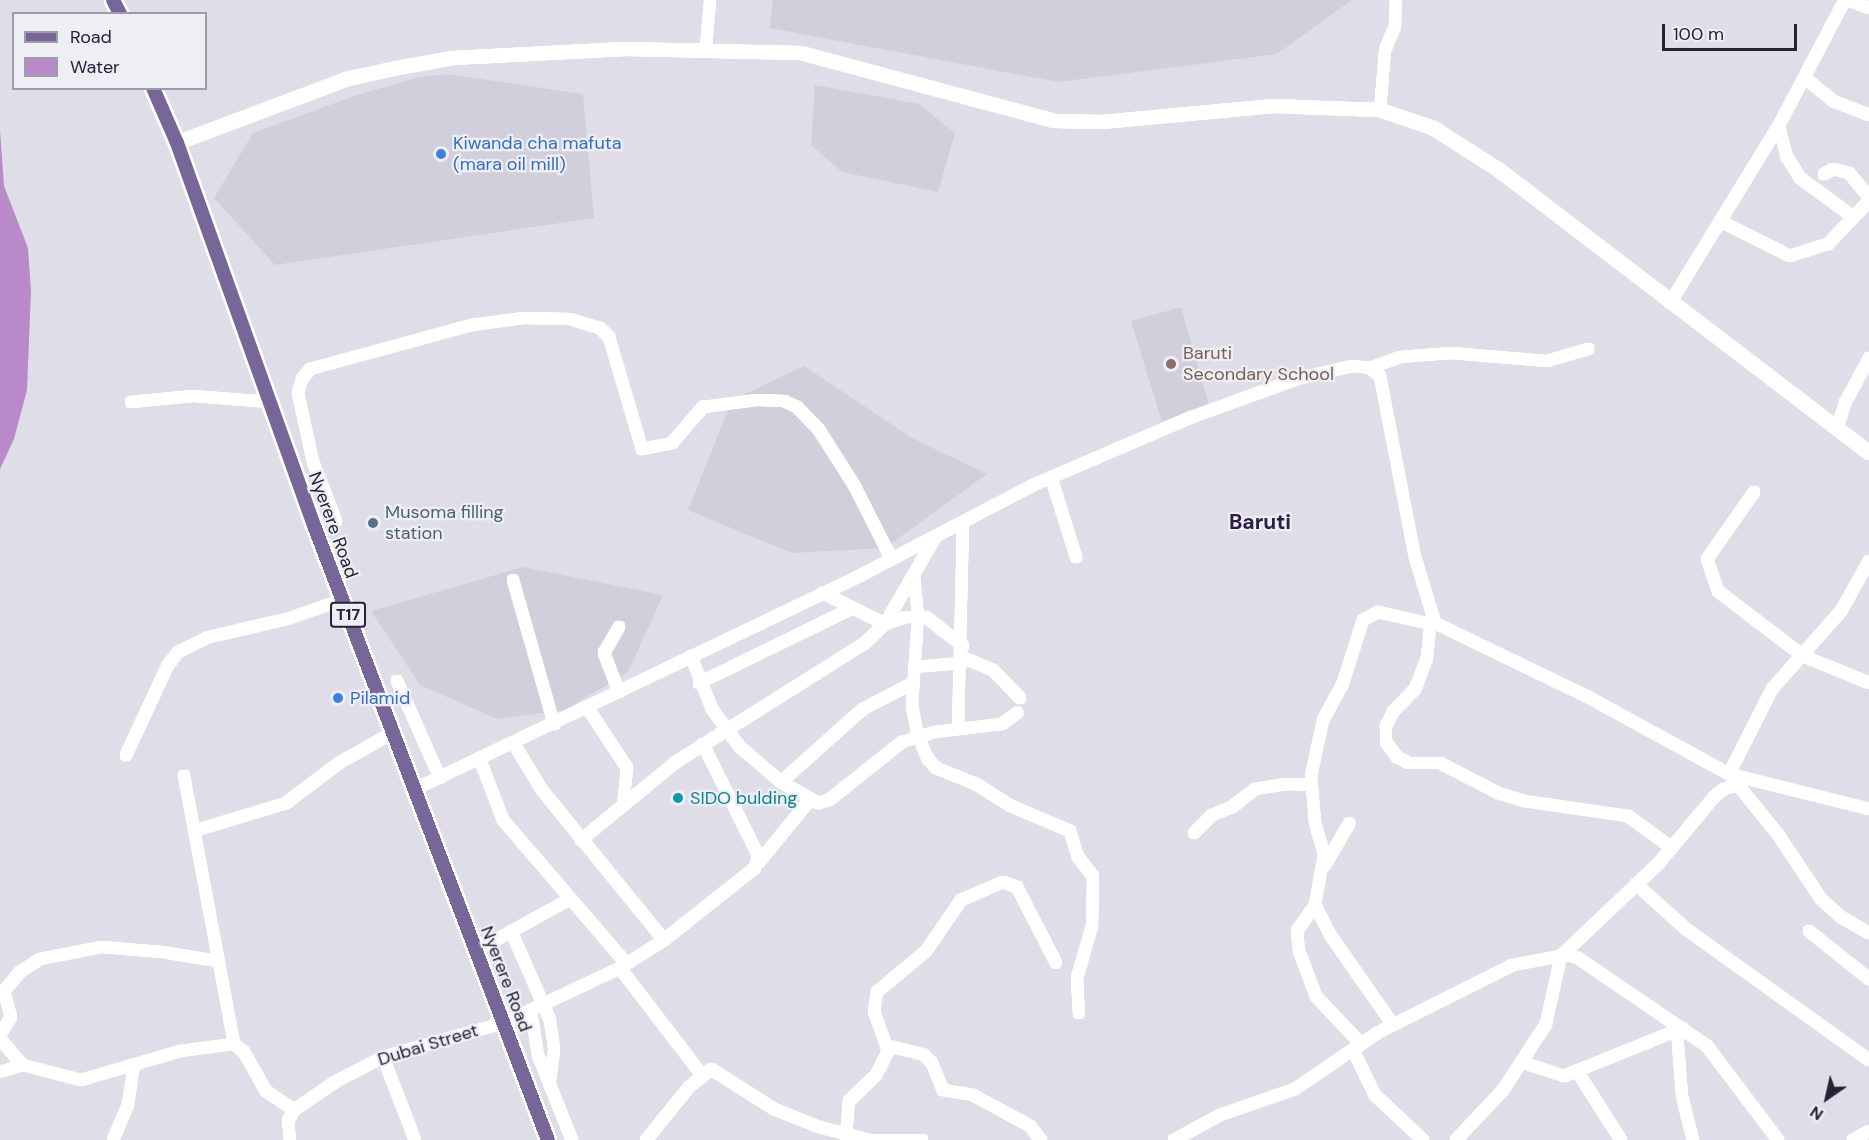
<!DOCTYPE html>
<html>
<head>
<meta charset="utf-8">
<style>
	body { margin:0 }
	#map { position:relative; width:1869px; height:1140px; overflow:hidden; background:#dfdee8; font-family:"DM Sans",sans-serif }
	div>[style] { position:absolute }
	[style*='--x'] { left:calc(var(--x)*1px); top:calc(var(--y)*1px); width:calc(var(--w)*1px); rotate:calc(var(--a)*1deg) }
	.built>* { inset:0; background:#d2cfdc }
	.water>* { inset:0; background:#b88ac9 }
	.roads { filter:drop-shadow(2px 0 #fff) drop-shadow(-2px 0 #fff) drop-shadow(0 2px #fff) drop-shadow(0 -2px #fff) }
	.minor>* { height:8px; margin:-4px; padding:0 4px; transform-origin:4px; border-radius:4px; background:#fff }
	.tertiary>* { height:10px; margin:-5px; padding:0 5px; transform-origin:5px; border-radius:5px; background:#fff }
	.primary>* { height:14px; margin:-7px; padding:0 7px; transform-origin:7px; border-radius:7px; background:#776799 }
	.dots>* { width:16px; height:16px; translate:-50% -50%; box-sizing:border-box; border:3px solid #eeeef5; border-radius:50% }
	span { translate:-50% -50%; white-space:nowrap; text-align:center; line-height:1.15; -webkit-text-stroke:4.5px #eeeef5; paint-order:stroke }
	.shield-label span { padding:2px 4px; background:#eeeef5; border:2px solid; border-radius:4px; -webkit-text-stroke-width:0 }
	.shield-label { font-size:16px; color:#282136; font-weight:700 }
	.shop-label { font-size:18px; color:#366cbe }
	.left { translate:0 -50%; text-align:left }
	.education-label { font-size:18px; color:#785e54 }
	.service-label { font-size:18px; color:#4e5e75 }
	.street-label { font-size:18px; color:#282136 }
	.culture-label { font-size:18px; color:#0d838f }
	.quarter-label { font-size:21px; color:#2c1f46; font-weight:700 }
	.legend { position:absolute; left:12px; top:12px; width:195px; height:78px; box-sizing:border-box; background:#eeeef5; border:2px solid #9f9ca9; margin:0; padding:8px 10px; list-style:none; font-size:18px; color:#282136 }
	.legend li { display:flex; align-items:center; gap:12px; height:30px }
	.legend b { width:30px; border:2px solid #9f9ca9 }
	.north { position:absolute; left:1797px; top:1068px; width:60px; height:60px; -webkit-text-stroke:4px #eeeef5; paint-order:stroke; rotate:214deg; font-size:16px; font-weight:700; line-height:24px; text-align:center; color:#282136 }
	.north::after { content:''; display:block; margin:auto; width:21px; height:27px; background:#282136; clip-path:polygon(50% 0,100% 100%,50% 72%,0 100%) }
	.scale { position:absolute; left:1662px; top:24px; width:135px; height:27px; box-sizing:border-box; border:3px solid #282136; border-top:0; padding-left:8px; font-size:18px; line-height:21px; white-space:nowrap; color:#282136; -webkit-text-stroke:4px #eeeef5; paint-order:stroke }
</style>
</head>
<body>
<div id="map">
	<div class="built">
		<div style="clip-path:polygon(773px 0,1352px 0,1277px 54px,1058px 82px,769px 28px)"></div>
		<div style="clip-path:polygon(447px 74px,583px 94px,594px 218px,275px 265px,214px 198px,253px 133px,354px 96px,419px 77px)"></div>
		<div style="clip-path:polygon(815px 85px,919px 104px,955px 133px,938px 192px,842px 172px,811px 145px)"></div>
		<div style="clip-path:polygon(1181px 307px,1210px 408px,1162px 422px,1131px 321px)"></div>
		<div style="clip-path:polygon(804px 366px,912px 438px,987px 474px,885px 548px,792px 553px,688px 510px,732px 400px)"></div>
		<div style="clip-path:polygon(523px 567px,663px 595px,628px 672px,565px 710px,497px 719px,420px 685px,371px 611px)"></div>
	</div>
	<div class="water">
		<div style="clip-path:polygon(0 130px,4px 186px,28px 248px,31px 291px,27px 390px,14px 439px,0 469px)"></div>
	</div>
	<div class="roads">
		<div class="minor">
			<div style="--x:1848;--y:0;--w:22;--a:21"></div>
			<div style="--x:706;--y:48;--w:48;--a:-85.2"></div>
			<div style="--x:1805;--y:78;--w:36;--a:39"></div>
			<div style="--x:1833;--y:101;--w:39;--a:21"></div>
			<div style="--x:1380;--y:110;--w:60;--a:-85.2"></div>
			<div style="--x:1385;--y:50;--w:26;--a:-67"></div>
			<div style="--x:1395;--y:26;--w:26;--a:-88"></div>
			<div style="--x:1779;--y:126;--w:32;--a:76"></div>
			<div style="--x:1787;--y:157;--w:25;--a:58"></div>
			<div style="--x:1800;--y:178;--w:64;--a:36.2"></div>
			<div style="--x:1824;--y:174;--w:10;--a:-29"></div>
			<div style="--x:1833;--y:169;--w:16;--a:14"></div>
			<div style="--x:1849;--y:173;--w:31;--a:50"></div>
			<div style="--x:1720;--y:221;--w:78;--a:26.6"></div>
			<div style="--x:1790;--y:256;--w:40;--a:-18"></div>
			<div style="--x:1828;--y:244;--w:59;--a:-46.4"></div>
			<div style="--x:1670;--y:303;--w:209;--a:-58.5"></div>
			<div style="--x:1779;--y:125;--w:141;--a:-62.2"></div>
			<div style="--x:1370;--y:368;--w:13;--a:39"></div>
			<div style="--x:1380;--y:376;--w:184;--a:79.1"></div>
			<div style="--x:1415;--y:557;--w:69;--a:73.1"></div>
			<div style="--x:1435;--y:623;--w:168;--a:25.8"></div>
			<div style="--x:1586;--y:696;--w:163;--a:28.6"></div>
			<div style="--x:1729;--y:774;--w:144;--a:14"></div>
			<div style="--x:131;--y:402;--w:62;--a:-5.5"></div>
			<div style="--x:193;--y:396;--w:77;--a:4.5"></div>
			<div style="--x:1837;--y:429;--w:27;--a:-73"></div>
			<div style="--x:1845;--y:403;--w:51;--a:-61.9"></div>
			<div style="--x:1051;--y:477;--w:84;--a:72.6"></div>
			<div style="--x:1754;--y:492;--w:82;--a:125"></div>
			<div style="--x:1707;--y:559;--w:34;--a:71"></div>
			<div style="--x:1718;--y:591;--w:107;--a:37.4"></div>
			<div style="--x:1803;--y:656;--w:71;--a:22.2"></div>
			<div style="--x:336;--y:521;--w:63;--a:-111.3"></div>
			<div style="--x:313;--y:462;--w:71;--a:-102.3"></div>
			<div style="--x:298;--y:393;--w:15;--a:-74"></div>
			<div style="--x:302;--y:379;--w:13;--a:-51"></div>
			<div style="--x:310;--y:369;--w:168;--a:-15.2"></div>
			<div style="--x:472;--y:325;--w:52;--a:-7.7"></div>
			<div style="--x:524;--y:318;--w:46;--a:1.2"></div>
			<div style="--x:570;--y:319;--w:31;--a:17"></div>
			<div style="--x:600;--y:328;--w:13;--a:45"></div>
			<div style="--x:609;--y:337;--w:117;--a:73.6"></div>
			<div style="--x:642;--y:449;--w:31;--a:-11"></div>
			<div style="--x:672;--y:443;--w:48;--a:-49.3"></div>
			<div style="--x:703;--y:407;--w:54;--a:-7.4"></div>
			<div style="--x:757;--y:400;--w:27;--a:2"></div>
			<div style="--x:784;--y:401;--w:14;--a:25"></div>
			<div style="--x:797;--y:407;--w:32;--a:46"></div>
			<div style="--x:819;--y:430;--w:65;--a:57.5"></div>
			<div style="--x:854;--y:485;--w:82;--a:63.1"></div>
			<div style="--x:1869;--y:561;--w:57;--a:119.2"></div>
			<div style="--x:1841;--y:611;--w:104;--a:131.5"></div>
			<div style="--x:1772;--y:689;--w:95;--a:116.8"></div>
			<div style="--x:1729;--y:774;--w:76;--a:50.9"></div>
			<div style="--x:1777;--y:833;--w:79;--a:56.3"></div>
			<div style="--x:1821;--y:899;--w:27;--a:42"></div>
			<div style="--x:1841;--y:917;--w:32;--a:30"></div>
			<div style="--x:914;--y:576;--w:40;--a:84.3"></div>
			<div style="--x:918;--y:616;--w:90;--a:93.8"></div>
			<div style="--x:912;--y:706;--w:31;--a:79"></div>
			<div style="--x:918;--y:736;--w:25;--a:67"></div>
			<div style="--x:928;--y:759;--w:12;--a:48"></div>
			<div style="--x:936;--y:768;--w:43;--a:21.8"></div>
			<div style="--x:976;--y:784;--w:41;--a:32.2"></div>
			<div style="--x:1011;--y:806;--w:64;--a:23"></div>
			<div style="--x:1070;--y:831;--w:27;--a:73"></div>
			<div style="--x:1078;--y:857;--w:24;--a:52"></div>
			<div style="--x:1093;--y:876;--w:50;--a:91.1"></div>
			<div style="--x:1092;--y:926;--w:54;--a:106.1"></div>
			<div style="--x:1077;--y:978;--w:35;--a:87"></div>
			<div style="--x:513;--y:580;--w:150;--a:74.1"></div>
			<div style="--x:823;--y:593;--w:69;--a:26.6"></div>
			<div style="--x:885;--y:624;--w:22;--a:-18"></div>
			<div style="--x:906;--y:617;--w:20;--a:0"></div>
			<div style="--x:926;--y:617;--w:47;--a:38.1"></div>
			<div style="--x:1431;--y:619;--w:39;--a:96"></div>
			<div style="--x:1427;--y:658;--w:33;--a:111"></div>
			<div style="--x:1415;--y:689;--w:32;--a:134"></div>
			<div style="--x:1393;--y:712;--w:16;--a:117"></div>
			<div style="--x:1386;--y:726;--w:16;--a:90"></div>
			<div style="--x:1386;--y:742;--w:19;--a:54"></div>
			<div style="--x:1397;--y:757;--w:13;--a:27"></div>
			<div style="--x:1409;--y:763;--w:31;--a:0"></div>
			<div style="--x:1440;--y:763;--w:65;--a:27.3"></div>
			<div style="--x:1498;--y:793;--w:27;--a:17"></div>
			<div style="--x:1524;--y:801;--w:105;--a:8.2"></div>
			<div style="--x:1628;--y:816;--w:54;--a:36"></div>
			<div style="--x:691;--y:656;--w:57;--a:68.4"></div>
			<div style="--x:712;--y:709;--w:47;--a:53.6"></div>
			<div style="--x:740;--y:747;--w:54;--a:40.5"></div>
			<div style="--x:781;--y:782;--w:43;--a:29.6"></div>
			<div style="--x:818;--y:803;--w:11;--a:-15"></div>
			<div style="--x:829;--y:800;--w:93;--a:-38.5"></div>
			<div style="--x:902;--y:742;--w:34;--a:-17"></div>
			<div style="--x:935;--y:732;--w:67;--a:-6.8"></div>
			<div style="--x:1002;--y:724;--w:19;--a:-36"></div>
			<div style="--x:962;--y:657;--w:34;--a:23"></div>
			<div style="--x:993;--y:670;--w:39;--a:46"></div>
			<div style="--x:914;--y:667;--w:48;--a:-4.8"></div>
			<div style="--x:397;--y:681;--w:106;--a:66.1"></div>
			<div style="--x:699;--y:683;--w:169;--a:-26"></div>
			<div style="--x:619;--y:692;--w:42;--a:-111"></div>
			<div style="--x:604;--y:653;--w:30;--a:-60"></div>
			<div style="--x:587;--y:707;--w:73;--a:56.7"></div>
			<div style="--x:627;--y:768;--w:37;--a:96"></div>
			<div style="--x:958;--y:729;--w:207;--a:-88.6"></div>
			<div style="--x:514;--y:744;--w:54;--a:58.7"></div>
			<div style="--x:542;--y:790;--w:193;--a:50.9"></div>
			<div style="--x:126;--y:755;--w:99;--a:-65"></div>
			<div style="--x:168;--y:665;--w:16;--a:-52"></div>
			<div style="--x:178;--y:652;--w:34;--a:-26"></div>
			<div style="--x:209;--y:637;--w:80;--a:-13"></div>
			<div style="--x:287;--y:619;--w:58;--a:-19.1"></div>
			<div style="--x:480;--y:760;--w:64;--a:69"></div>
			<div style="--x:503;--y:820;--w:189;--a:49.3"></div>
			<div style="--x:184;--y:776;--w:273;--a:79.4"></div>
			<div style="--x:781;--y:782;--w:110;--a:-41.7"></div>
			<div style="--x:863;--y:709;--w:54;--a:-27.5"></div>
			<div style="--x:413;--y:790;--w:499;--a:-25.6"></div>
			<div style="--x:863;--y:574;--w:192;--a:-27.6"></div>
			<div style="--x:1033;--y:485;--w:173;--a:-23.2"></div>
			<div style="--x:1192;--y:417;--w:112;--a:-19.9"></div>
			<div style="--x:1297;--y:379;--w:57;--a:-13.3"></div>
			<div style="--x:1352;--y:366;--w:18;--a:6"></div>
			<div style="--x:1370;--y:368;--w:32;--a:-20"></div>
			<div style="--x:1400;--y:357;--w:51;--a:-4.5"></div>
			<div style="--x:1451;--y:353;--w:96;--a:4.8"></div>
			<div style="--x:1547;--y:361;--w:43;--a:-16.3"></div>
			<div style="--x:194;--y:831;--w:96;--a:-16.9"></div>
			<div style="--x:286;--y:803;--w:66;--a:-37"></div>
			<div style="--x:339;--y:763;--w:61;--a:-29.5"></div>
			<div style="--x:1194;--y:833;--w:25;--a:-45"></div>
			<div style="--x:1212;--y:815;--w:22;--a:-22"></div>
			<div style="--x:1232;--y:807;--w:29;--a:-38"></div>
			<div style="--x:1255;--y:789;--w:30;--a:-9"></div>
			<div style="--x:1285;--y:784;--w:25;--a:2"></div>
			<div style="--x:581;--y:840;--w:123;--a:-39.4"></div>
			<div style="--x:676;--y:762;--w:223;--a:-32.2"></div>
			<div style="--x:865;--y:643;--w:28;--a:-44"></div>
			<div style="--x:885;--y:624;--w:102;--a:-59.9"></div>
			<div style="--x:759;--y:862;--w:79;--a:-50.7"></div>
			<div style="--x:1325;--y:865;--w:48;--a:-59.7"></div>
			<div style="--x:1636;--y:884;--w:67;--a:42"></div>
			<div style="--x:1686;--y:929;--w:225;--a:35.6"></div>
			<div style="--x:1315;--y:905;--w:35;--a:63"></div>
			<div style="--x:1331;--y:936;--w:108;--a:55.1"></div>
			<div style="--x:511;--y:931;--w:97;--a:66.3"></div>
			<div style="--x:550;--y:1020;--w:30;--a:82"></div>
			<div style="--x:554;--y:1050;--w:34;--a:97"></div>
			<div style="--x:1809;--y:931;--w:77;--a:38.7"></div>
			<div style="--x:476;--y:951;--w:107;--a:-29"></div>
			<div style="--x:620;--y:968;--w:133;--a:52.6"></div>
			<div style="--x:531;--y:1011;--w:45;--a:81"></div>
			<div style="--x:538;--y:1055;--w:92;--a:68.2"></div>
			<div style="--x:1677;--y:1031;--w:65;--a:85.6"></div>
			<div style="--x:1682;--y:1096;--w:45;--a:76"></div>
			<div style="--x:0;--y:1035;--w:21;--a:-59"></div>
			<div style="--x:11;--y:1017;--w:27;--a:-105"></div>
			<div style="--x:4;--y:991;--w:25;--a:-50"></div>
			<div style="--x:20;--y:972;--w:24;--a:-33"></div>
			<div style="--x:40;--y:959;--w:62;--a:-11.1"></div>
			<div style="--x:101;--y:947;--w:61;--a:4.7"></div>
			<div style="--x:162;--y:952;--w:56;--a:9.3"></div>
			<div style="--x:0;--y:1039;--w:35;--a:49"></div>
			<div style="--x:1361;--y:1044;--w:66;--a:-133.2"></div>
			<div style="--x:1316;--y:996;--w:48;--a:-110.7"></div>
			<div style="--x:1299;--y:951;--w:20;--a:-96"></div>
			<div style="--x:1297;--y:931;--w:32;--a:-55"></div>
			<div style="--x:1315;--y:905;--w:52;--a:-80"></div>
			<div style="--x:1324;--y:854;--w:33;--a:-106"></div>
			<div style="--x:1315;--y:822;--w:46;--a:-95"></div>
			<div style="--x:1311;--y:776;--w:57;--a:-77.9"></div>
			<div style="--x:1323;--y:720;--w:42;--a:-61.6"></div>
			<div style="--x:1343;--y:683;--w:66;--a:-72.4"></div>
			<div style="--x:1363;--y:620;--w:17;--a:-28"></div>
			<div style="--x:1378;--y:612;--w:54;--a:12.8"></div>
			<div style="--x:889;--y:1046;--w:36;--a:14"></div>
			<div style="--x:924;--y:1055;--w:11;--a:45"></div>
			<div style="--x:932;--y:1063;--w:29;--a:68"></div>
			<div style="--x:943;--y:1090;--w:30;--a:9"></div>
			<div style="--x:973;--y:1095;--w:65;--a:28.5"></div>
			<div style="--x:1030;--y:1126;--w:18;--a:52"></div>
			<div style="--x:1354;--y:1052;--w:48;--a:64"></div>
			<div style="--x:1375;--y:1095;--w:66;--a:43.2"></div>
			<div style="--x:383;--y:1057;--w:89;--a:68.9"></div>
			<div style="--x:1524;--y:1063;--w:42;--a:18"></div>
			<div style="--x:1564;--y:1076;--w:128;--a:-22"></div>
			<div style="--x:1577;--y:1071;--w:82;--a:57.5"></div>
			<div style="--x:0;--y:1072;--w:24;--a:-17"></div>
			<div style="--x:23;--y:1065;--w:60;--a:14.5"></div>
			<div style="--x:81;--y:1080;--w:103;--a:-16.3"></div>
			<div style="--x:180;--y:1051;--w:54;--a:-7.4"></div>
			<div style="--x:234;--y:1044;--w:13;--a:39"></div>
			<div style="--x:244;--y:1052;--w:45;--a:60.6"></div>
			<div style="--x:266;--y:1091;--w:34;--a:34"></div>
			<div style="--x:113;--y:1140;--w:38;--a:-67"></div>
			<div style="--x:128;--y:1105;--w:40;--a:-81.5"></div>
			<div style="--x:290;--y:1140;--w:19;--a:-96"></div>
			<div style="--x:288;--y:1121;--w:13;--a:-61"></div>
			<div style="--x:294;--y:1110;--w:50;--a:-34.3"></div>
			<div style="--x:335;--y:1082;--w:54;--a:-27.5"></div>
			<div style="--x:383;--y:1057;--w:125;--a:-15.8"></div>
			<div style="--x:503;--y:1023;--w:129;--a:-25.2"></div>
			<div style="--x:620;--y:968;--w:52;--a:-32.5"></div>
			<div style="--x:664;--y:940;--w:116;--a:-38.4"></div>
			<div style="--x:755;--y:868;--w:13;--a:-77"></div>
			<div style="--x:758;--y:855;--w:124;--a:-116.4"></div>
			<div style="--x:646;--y:1140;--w:68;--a:-50.9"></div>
			<div style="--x:689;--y:1087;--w:28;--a:-39"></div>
			<div style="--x:711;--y:1069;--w:75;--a:32.4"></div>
			<div style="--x:774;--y:1109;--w:48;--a:21.8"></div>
			<div style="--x:819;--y:1127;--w:53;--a:14.3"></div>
			<div style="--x:870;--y:1140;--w:52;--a:0"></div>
			<div style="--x:846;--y:1140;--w:39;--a:-86"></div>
			<div style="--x:849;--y:1101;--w:37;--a:-44"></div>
			<div style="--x:876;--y:1075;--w:27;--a:-63"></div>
			<div style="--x:888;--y:1051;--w:42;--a:-109.3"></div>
			<div style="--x:874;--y:1011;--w:19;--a:-81"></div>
			<div style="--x:877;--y:992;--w:64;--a:-39.9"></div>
			<div style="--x:926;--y:951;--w:62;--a:-55.5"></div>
			<div style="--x:961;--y:900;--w:46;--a:-23.2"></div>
			<div style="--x:1003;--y:882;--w:15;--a:20"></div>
			<div style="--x:1017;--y:887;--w:85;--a:62.8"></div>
			<div style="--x:1174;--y:1140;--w:52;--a:-28.5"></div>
			<div style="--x:1220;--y:1115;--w:79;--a:-19.1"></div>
			<div style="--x:1295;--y:1089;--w:99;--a:-34.3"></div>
			<div style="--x:1377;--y:1033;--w:152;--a:-26.6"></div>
			<div style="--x:1513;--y:965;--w:54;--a:-10.7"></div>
			<div style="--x:1566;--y:955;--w:12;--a:14"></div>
			<div style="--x:1578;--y:958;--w:156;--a:34.3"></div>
			<div style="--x:1707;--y:1046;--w:118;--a:52.9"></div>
			<div style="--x:1456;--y:1140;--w:69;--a:-46.8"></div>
			<div style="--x:1503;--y:1090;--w:79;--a:-56.9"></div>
			<div style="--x:1546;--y:1024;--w:70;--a:-77.6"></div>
			<div style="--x:1561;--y:956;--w:134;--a:-43.5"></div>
			<div style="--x:1658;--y:864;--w:87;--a:-50.1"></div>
			<div style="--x:1714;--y:797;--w:13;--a:-39"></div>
			<div style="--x:1724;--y:789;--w:15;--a:-16"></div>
			<div style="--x:1853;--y:1140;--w:18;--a:-29"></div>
		</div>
		<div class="tertiary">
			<div style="--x:177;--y:143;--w:182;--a:-20.6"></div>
			<div style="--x:347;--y:79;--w:46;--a:-12.5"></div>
			<div style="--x:392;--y:69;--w:62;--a:-10.2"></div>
			<div style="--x:453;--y:58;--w:173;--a:-3"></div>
			<div style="--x:626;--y:49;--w:175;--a:1.3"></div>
			<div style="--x:801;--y:53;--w:263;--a:15"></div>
			<div style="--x:1055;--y:121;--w:47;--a:1.2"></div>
			<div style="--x:1102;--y:122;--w:173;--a:-5.3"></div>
			<div style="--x:1274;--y:106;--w:106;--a:2.2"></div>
			<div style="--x:1380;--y:110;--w:56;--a:18.8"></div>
			<div style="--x:1433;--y:128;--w:78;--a:32.5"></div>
			<div style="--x:1499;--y:170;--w:466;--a:37.4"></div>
		</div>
		<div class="primary">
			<div style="--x:113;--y:0;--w:16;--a:63"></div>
			<div style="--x:153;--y:88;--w:60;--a:66.4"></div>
			<div style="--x:177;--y:143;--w:409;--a:70.3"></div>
			<div style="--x:315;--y:528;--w:655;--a:69.16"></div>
		</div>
	</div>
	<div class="dots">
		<div style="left:441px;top:154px;background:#3f7fe0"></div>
		<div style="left:1171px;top:364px;background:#8d6e63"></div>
		<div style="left:373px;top:523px;background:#5c6f8a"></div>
		<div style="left:338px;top:698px;background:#3f7fe0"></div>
		<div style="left:678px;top:798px;background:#0f9aa8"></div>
	</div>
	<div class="shield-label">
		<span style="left:348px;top:615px">T17</span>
	</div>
	<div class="shop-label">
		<span class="left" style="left:453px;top:154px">Kiwanda cha mafuta<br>(mara oil mill)</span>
		<span class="left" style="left:350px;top:698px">Pilamid</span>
	</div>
	<div class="education-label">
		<span class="left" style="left:1183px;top:364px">Baruti<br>Secondary School</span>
	</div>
	<div class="service-label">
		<span class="left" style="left:385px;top:523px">Musoma filling<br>station</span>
	</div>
	<div class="street-label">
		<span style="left:333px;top:525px;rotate:70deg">Nyerere Road</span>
		<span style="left:506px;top:979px;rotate:69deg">Nyerere Road</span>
		<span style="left:428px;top:1045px;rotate:-17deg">Dubai Street</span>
	</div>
	<div class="culture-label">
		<span class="left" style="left:690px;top:798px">SIDO bulding</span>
	</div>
	<div class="quarter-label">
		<span style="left:1260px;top:522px">Baruti</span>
	</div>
	<ul class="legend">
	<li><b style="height:8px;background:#776799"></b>Road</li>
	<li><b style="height:16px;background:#b88ac9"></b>Water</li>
	</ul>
	<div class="north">N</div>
	<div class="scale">100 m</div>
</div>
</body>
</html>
